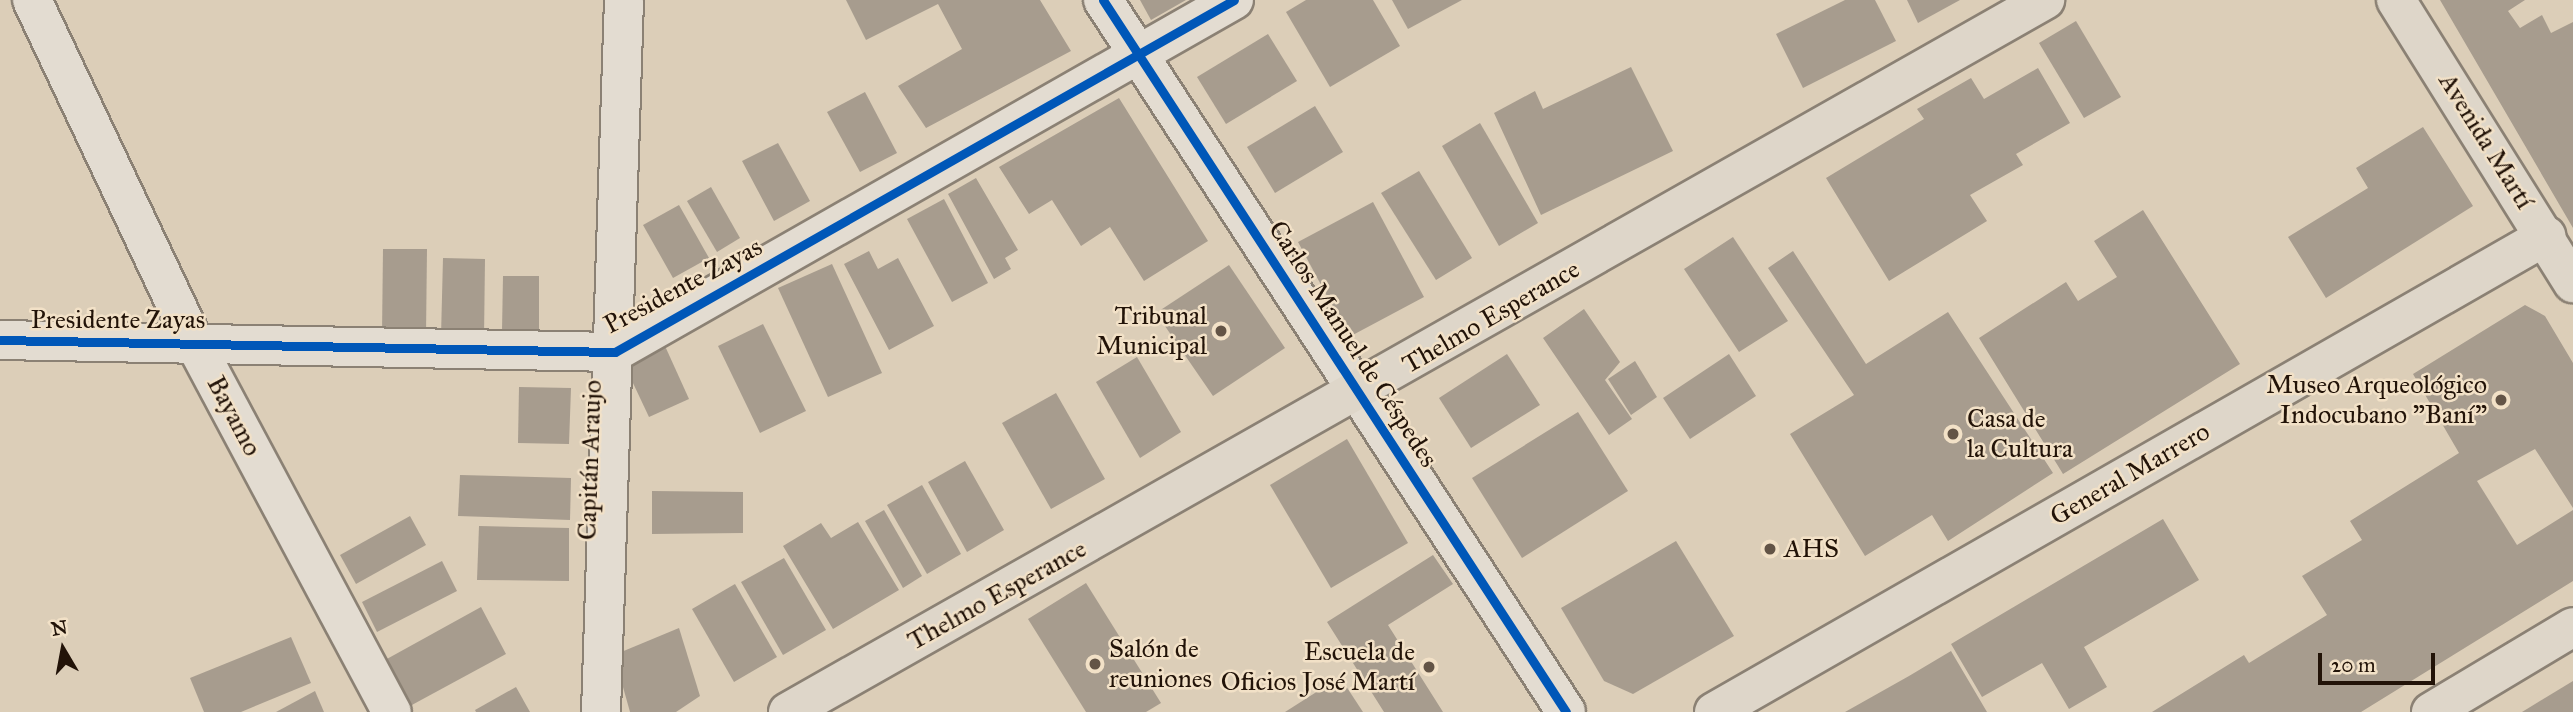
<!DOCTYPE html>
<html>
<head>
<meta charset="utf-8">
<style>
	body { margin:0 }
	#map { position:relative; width:2573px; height:712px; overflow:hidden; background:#dcceb8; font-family:"IM FELL Great Primer",serif }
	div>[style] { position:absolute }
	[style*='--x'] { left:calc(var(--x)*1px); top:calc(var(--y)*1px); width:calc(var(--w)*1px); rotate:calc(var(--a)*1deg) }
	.building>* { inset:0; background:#a79c8e }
	.roads { filter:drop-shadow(2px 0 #8b8174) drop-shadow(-2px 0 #8b8174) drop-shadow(0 2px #8b8174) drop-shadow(0 -2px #8b8174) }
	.minor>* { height:38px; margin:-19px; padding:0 19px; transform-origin:19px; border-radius:19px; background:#e3dcd1 }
	.major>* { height:38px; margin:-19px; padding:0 19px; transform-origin:19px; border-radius:19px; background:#ded6c9 }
	.cycleway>* { height:9px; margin:-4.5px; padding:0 4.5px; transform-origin:4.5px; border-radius:4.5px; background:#0057b8 }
	.dots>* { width:19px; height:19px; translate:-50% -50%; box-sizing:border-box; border:4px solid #f2e1c7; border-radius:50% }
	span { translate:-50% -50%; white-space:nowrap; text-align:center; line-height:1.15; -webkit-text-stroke:5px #f2e1c7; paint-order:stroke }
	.street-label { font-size:26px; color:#221308 }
	.poi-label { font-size:26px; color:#221308 }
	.right { translate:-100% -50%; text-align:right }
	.left { translate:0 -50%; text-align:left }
	.north { position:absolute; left:28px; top:614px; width:70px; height:70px; -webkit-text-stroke:5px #f2e1c7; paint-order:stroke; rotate:350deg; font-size:19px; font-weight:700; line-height:28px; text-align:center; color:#221308 }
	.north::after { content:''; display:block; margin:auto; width:24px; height:32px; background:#221308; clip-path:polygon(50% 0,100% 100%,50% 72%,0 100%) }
	.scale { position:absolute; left:2318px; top:653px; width:117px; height:32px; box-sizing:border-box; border:4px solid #221308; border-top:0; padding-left:9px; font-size:21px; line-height:24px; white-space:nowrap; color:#221308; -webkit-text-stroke:5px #f2e1c7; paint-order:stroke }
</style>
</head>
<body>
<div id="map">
	<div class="building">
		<div style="clip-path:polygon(846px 0,1040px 0,1071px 51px,926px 128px,898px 86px,962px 49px,938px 4px,866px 40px)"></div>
		<div style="clip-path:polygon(1140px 0,1186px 0,1151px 20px)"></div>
		<div style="clip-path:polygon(1306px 0,1373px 0,1400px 46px,1330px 87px,1286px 12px)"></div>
		<div style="clip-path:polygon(1392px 0,1462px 0,1408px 29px)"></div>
		<div style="clip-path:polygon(1845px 0,1875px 0,1896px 41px,1803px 88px,1776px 34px)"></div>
		<div style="clip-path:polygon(1907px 0,1960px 0,1918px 23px)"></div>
		<div style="clip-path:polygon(2440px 0,2525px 0,2508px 11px,2520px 28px,2542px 15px,2551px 33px,2573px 22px,2573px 228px)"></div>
		<div style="clip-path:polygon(2076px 21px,2121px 97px,2084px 118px,2039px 43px)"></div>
		<div style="clip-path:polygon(1268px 34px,1297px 81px,1226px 124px,1197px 77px)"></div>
		<div style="clip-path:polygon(1631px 67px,1673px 151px,1541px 215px,1494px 113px,1535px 91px,1543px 109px)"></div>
		<div style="clip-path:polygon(2038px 68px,2070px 123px,2016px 154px,2023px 165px,1970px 195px,1987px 221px,1889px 281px,1826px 178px,1924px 119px,1917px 109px,1971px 78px,1984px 99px)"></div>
		<div style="clip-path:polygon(865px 92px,897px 153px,860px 172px,827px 112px)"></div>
		<div style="clip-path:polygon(1119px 98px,1208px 241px,1144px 281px,1110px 227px,1081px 246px,1052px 200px,1029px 214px,999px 167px)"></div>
		<div style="clip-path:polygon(1315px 106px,1343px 152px,1275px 193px,1247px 147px)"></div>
		<div style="clip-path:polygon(1480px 123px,1538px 223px,1499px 246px,1442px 146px)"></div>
		<div style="clip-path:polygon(2423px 127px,2473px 206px,2326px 298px,2288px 237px,2368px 188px,2356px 168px)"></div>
		<div style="clip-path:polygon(778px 143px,810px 201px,774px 221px,742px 161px)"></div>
		<div style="clip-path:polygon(1419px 171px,1472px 258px,1436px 280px,1381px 193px)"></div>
		<div style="clip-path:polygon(976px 178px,1018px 250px,1005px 258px,1011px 269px,994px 279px,948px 194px)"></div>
		<div style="clip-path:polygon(711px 187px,740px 238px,717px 252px,687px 201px)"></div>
		<div style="clip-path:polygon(944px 199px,988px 283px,952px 302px,907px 219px)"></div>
		<div style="clip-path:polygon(1373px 202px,1424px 297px,1349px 337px,1298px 242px)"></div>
		<div style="clip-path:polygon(679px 205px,709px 258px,673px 278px,643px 225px)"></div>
		<div style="clip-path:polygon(2143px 210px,2240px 364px,2063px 474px,1979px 338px,2066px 282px,2078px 301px,2117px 277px,2094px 241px)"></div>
		<div style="clip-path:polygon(1733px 237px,1788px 321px,1739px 352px,1684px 269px)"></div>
		<div style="clip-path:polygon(383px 249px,427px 249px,426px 334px,382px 334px)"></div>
		<div style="clip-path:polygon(869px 251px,878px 269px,898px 258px,934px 326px,889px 350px,844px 264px)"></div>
		<div style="clip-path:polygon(1793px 251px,1866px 364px,1948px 312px,2053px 473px,1948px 541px,1932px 515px,1865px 556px,1790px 434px,1854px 395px,1768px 268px)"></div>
		<div style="clip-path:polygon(443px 258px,485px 259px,484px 337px,441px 336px)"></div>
		<div style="clip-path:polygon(832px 264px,882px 373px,828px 397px,778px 288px)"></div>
		<div style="clip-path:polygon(1229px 265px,1285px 348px,1213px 396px,1156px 313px)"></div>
		<div style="clip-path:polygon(503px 276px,539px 276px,539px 332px,502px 331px)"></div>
		<div style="clip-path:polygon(2525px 305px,2545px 316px,2573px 363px,2573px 508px,2535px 449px,2477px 481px,2517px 545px,2573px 510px,2573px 581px,2361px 712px,2152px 712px,2244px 655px,2249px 663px,2327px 615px,2302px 576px,2362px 540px,2350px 521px,2459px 453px,2413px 374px)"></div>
		<div style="clip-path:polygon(1584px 309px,1620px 362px,1605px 380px,1632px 419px,1609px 435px,1543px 338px)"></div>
		<div style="clip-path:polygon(763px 324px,806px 411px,760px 433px,718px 346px)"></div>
		<div style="clip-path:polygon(665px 346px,689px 399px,649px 417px,624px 364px)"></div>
		<div style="clip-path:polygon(1507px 354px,1540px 405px,1471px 448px,1439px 398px)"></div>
		<div style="clip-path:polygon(1729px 354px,1756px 396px,1690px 439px,1663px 398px)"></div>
		<div style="clip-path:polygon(1137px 357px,1181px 432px,1140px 458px,1096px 382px)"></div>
		<div style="clip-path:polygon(1635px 361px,1657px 397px,1631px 415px,1608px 379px)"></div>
		<div style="clip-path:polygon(519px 387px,571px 388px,569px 444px,518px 443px)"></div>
		<div style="clip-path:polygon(1056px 393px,1105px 479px,1051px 509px,1002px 423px)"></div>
		<div style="clip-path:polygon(1578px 412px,1628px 491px,1522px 558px,1472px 478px)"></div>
		<div style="clip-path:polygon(1347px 439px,1408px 543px,1331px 588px,1270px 485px)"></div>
		<div style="clip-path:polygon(965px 461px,1004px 530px,967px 552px,928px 482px)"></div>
		<div style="clip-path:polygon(460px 475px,571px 478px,570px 520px,458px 516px)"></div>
		<div style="clip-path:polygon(922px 485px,961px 554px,927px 574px,887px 505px)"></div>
		<div style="clip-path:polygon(652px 491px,743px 492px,743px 533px,652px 534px)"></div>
		<div style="clip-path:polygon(884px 510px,922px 576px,903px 588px,865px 521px)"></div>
		<div style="clip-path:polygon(410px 516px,426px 545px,356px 584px,340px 555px)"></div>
		<div style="clip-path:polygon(2163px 519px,2199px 580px,2084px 647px,2107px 687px,2069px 709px,2042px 663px,1982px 697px,1951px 644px)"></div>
		<div style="clip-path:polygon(858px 522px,899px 590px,833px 629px,783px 546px,821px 523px,831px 538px)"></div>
		<div style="clip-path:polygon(479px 526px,569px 528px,569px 581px,477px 580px)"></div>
		<div style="clip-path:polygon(1676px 541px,1734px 636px,1633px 694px,1604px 681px,1561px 608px)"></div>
		<div style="clip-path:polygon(1433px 555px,1453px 584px,1388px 625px,1443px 712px,1384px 712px,1327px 622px)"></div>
		<div style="clip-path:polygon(784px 558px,826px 630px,783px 655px,741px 582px)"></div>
		<div style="clip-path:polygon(442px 561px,457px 591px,377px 632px,362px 602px)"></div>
		<div style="clip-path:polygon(1086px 583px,1161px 703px,1146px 712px,1086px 712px,1028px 619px)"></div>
		<div style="clip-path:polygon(735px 584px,777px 657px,734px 682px,692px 609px)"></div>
		<div style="clip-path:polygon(481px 607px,506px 654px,410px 706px,385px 660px)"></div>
		<div style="clip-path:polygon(679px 628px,700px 696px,676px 712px,630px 712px,614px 655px)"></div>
		<div style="clip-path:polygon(291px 637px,311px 683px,241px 712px,204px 712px,190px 678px)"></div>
		<div style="clip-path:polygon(1951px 651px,1987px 712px,1845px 712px,1909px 676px)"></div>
		<div style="clip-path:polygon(1340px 677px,1363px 712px,1285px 712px)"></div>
		<div style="clip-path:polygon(2573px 681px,2573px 712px,2522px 712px)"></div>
		<div style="clip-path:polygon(516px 687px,530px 712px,476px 712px,475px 710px)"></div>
		<div style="clip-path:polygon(315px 691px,324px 712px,276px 712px)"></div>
	</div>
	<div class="roads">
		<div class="minor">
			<div style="--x:32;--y:0;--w:376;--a:64.7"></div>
			<div style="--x:193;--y:340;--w:422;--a:61.9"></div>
			<div style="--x:1103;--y:0;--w:849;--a:56.96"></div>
			<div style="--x:0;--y:340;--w:615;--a:1.12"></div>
			<div style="--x:615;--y:352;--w:712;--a:-29.63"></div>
			<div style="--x:601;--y:712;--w:712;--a:-88.15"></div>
		</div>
		<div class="major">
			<div style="--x:2396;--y:0;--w:334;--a:58"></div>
			<div style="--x:788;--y:712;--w:1445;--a:-29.53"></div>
			<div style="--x:1714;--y:712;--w:959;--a:-29.77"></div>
			<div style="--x:2431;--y:712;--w:165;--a:-30.9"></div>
		</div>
	</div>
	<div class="cycleway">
		<div style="--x:1103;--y:0;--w:849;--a:56.96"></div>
		<div style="--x:0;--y:340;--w:615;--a:1.12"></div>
		<div style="--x:615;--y:352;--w:712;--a:-29.63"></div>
	</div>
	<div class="dots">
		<div style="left:1221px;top:331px;background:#635446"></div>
		<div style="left:2501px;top:400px;background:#635446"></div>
		<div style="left:1953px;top:434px;background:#635446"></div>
		<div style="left:1770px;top:549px;background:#635446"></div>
		<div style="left:1095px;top:664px;background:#635446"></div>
		<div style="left:1429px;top:667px;background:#635446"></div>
	</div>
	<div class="street-label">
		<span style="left:2486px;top:141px;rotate:58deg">Avenida Martí</span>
		<span style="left:683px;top:286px;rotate:-28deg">Presidente Zayas</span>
		<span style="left:1491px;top:317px;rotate:-30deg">Thelmo Esperance</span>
		<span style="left:118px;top:320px">Presidente Zayas</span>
		<span style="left:1353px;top:344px;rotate:57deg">Carlos Manuel de Céspedes</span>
		<span style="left:234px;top:416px;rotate:62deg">Bayamo</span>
		<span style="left:590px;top:460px;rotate:-88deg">Capitán Araujo</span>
		<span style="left:2130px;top:474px;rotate:-30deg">General Marrero</span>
		<span style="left:997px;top:595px;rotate:-29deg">Thelmo Esperance</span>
	</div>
	<div class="poi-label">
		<span class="right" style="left:1207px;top:331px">Tribunal<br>Municipal</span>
		<span class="right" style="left:2487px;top:400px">Museo Arqueológico<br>Indocubano "Baní"</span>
		<span class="left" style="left:1967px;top:434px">Casa de<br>la Cultura</span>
		<span class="left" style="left:1784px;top:549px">AHS</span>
		<span class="left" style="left:1109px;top:664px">Salón de<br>reuniones</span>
		<span class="right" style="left:1415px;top:667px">Escuela de<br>Oficios José Martí</span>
	</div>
	<div class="north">N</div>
	<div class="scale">20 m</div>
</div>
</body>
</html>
